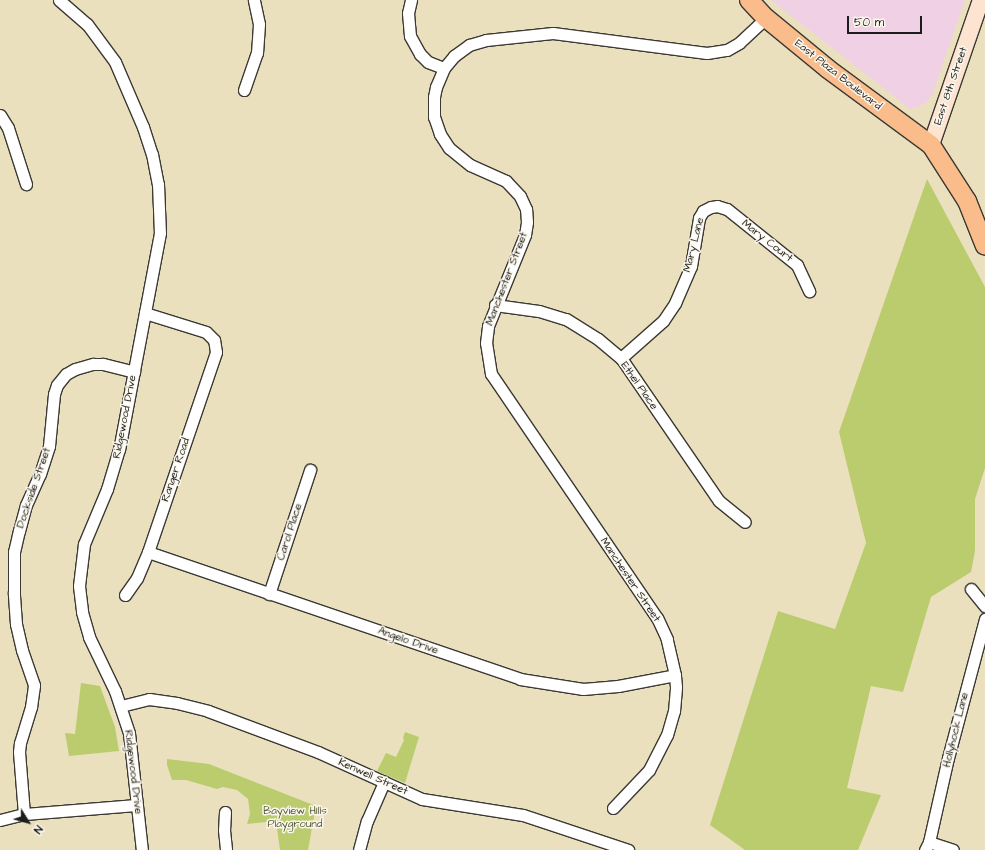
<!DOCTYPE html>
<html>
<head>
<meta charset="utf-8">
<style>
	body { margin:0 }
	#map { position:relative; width:985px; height:850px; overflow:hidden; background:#ebe0bd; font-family:"Architects Daughter",sans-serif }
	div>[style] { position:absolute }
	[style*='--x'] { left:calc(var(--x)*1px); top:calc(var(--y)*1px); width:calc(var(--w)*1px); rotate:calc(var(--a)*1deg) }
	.built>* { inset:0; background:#f0d0e4 }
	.green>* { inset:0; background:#bbcc6f }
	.roads { filter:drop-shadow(1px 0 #3b3934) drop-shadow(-1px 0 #3b3934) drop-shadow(0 1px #3b3934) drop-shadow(0 -1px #3b3934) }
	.street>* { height:11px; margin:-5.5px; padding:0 5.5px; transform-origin:5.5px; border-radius:5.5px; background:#fff }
	.secondary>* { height:16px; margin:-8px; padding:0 8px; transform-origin:8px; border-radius:8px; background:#fde4d0 }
	.primary>* { height:18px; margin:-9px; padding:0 9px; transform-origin:9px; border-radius:9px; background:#f9bc8a }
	span { translate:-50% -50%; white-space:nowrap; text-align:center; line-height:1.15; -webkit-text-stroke:3px #fbf7ec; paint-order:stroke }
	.street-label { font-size:11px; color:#1c1c1c }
	.park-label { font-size:11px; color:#545a39 }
	.north { position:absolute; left:8px; top:802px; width:40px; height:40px; -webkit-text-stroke:3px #fbf7ec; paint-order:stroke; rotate:127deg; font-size:11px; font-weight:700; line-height:16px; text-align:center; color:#1c1c1c }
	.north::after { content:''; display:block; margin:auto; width:14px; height:18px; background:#1c1c1c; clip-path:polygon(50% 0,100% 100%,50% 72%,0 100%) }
	.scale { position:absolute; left:847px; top:16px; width:75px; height:18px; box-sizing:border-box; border:2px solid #1c1c1c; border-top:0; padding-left:5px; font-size:12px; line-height:14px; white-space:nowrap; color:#1c1c1c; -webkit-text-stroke:3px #fbf7ec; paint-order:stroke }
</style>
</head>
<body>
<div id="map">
	<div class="built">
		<div style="clip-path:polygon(771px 0,965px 0,932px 95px,925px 104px,910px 109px)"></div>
	</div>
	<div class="green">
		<div style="clip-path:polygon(927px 179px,985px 287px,985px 468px,975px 499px,975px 551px,971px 572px,931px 597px,903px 692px,871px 686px,847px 788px,881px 795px,858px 850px,745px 850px,710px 825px,778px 611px,835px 629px,866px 543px,839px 432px)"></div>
		<div style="clip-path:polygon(81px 683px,100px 686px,115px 727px,119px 751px,69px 756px,65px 733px,75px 734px)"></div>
		<div style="clip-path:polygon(405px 732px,419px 737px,405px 783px,377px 771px,386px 753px,396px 757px,404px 740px,403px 738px)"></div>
		<div style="clip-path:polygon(167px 759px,209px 764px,316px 806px,308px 850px,280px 850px,276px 821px,247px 824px,250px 814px,248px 799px,237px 790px,223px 787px,217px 789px,186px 780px,172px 780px,167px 765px)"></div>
	</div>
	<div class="roads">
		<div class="street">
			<div style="--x:59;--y:0;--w:37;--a:41"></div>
			<div style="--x:87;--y:24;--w:47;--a:53.6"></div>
			<div style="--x:115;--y:62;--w:71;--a:66.7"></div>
			<div style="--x:143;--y:127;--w:28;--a:72"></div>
			<div style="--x:152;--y:154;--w:31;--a:79"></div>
			<div style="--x:158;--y:184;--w:49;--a:87.7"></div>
			<div style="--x:160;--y:233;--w:220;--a:100.7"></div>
			<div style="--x:119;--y:449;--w:42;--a:106.7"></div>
			<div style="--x:107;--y:489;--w:60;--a:112.7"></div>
			<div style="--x:84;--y:544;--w:42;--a:96.8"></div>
			<div style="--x:79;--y:586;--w:26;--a:83"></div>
			<div style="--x:82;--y:612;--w:26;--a:74"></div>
			<div style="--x:89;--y:637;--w:60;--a:64.3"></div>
			<div style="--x:115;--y:691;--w:44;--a:71.6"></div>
			<div style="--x:129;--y:733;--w:118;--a:83.7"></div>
			<div style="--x:411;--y:0;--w:13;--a:103"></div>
			<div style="--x:408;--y:13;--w:23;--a:85"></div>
			<div style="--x:410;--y:36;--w:21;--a:61"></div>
			<div style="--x:420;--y:54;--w:11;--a:45"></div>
			<div style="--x:428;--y:62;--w:17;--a:21"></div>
			<div style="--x:244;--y:90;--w:39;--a:-71"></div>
			<div style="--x:257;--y:53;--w:29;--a:-86"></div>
			<div style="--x:259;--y:24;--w:25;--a:-102"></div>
			<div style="--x:0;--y:115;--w:15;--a:58"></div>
			<div style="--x:8;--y:128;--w:59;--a:72.2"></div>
			<div style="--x:495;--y:305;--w:44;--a:7.8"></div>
			<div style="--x:539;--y:311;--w:28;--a:17"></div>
			<div style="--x:566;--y:319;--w:38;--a:32"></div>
			<div style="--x:598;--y:339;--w:30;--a:40"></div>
			<div style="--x:621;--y:358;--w:173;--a:55.6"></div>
			<div style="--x:719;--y:501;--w:33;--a:39"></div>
			<div style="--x:621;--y:358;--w:56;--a:-41.4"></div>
			<div style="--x:663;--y:321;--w:22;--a:-56"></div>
			<div style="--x:675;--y:303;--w:40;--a:-66.6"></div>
			<div style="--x:691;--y:266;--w:49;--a:-80.5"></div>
			<div style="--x:699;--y:218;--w:8;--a:-60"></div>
			<div style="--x:703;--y:211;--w:9;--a:-27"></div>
			<div style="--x:711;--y:207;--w:6;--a:-9"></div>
			<div style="--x:717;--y:206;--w:10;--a:17"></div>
			<div style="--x:727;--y:209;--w:90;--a:38.7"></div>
			<div style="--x:797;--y:265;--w:29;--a:65"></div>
			<div style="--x:148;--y:552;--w:393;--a:18.8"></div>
			<div style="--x:520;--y:679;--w:64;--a:9"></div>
			<div style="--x:583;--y:689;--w:35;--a:-5"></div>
			<div style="--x:618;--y:686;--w:58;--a:-10.9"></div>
			<div style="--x:971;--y:589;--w:22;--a:51"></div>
			<div style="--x:269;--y:594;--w:131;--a:-71.7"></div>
			<div style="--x:125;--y:595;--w:21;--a:-55"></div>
			<div style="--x:137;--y:578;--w:28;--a:-67"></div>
			<div style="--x:148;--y:552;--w:211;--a:-71.2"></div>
			<div style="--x:216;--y:352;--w:12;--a:-99"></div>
			<div style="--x:214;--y:340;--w:11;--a:-135"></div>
			<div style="--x:206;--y:332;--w:64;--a:-162.7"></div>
			<div style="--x:121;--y:706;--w:29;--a:-14"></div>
			<div style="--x:149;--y:699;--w:28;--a:8"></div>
			<div style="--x:177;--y:703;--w:32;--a:14"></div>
			<div style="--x:208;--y:711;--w:117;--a:20.4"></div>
			<div style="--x:318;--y:752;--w:114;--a:24.3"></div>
			<div style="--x:422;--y:799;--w:102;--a:9"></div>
			<div style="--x:523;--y:815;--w:111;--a:18.4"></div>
			<div style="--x:613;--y:808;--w:52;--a:-46.5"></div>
			<div style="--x:649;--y:770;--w:39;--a:-63"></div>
			<div style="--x:667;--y:735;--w:25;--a:-74"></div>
			<div style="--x:674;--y:711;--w:24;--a:-85"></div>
			<div style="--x:676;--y:687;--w:12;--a:-95"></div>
			<div style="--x:675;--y:675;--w:37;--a:-103"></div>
			<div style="--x:667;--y:639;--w:23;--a:-115"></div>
			<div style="--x:657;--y:618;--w:295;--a:-124.2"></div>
			<div style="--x:491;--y:374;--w:31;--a:-99"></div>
			<div style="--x:486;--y:343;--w:17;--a:-83"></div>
			<div style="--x:488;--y:326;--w:98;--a:-67.9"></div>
			<div style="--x:525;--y:235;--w:13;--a:-81"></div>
			<div style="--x:527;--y:222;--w:13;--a:-94"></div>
			<div style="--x:526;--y:209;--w:14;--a:-115"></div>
			<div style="--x:520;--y:196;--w:21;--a:-133"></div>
			<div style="--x:506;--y:181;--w:39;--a:-156"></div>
			<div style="--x:470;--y:165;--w:27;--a:-141"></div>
			<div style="--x:449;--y:148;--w:17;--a:-123"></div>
			<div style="--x:440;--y:134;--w:18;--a:-109"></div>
			<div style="--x:434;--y:117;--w:20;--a:-90"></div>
			<div style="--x:434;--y:97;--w:10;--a:-79"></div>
			<div style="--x:436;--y:87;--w:21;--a:-67"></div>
			<div style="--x:444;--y:68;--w:16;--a:-50"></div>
			<div style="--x:454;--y:56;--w:19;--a:-36"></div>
			<div style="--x:469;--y:45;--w:18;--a:-16"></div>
			<div style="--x:486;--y:40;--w:67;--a:-6"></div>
			<div style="--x:553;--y:33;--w:155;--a:7.4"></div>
			<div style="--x:707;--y:53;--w:20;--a:-9"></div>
			<div style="--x:727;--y:50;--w:14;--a:-30"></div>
			<div style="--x:739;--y:43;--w:37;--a:-43"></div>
			<div style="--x:225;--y:812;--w:18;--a:93"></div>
			<div style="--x:224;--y:830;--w:20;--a:84"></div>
			<div style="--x:24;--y:814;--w:62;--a:-94.6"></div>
			<div style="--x:19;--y:752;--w:9;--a:-84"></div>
			<div style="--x:20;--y:743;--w:38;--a:-73"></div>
			<div style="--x:31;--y:707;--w:22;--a:-82"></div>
			<div style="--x:34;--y:685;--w:37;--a:-109"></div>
			<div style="--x:22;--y:650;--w:27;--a:-103"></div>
			<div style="--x:16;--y:624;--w:32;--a:-94"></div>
			<div style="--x:14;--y:592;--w:40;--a:-90"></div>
			<div style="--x:14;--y:552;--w:22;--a:-77"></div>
			<div style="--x:19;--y:531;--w:27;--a:-75"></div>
			<div style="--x:26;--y:505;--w:34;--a:-66"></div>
			<div style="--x:40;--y:474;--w:29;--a:-72"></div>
			<div style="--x:49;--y:446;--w:52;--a:-84.5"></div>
			<div style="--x:54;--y:394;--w:9;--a:-72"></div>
			<div style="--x:57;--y:385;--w:14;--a:-51"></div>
			<div style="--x:66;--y:374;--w:10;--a:-29"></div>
			<div style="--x:75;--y:369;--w:19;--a:-16"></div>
			<div style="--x:93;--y:364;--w:10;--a:0"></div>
			<div style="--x:103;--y:364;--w:32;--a:14"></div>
			<div style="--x:0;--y:820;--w:25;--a:-14"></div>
			<div style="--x:24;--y:814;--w:113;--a:-4.6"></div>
			<div style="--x:929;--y:842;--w:25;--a:18"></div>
			<div style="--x:359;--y:850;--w:30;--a:-75"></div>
			<div style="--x:367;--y:821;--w:43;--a:-66.4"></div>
			<div style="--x:925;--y:850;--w:9;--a:-63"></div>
			<div style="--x:929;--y:842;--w:86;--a:-77.3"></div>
			<div style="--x:948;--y:758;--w:144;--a:-75.1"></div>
		</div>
		<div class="secondary">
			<div style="--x:931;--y:145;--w:153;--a:-71"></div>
		</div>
		<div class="primary">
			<div style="--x:749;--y:0;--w:25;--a:47"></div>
			<div style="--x:766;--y:18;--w:80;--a:39.4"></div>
			<div style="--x:828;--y:69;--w:128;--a:36.4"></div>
			<div style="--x:931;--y:145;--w:67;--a:57.3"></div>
			<div style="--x:967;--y:201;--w:48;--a:68.2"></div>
		</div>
	</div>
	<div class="street-label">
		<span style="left:838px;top:75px;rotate:38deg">East Plaza Boulevard</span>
		<span style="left:951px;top:86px;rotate:-71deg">East 8th Street</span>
		<span style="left:767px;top:241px;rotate:38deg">Mary Court</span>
		<span style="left:694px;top:245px;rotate:-76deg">Mary Lane</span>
		<span style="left:507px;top:279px;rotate:-69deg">Manchester Street</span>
		<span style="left:639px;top:386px;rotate:55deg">Ethel Place</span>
		<span style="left:125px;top:417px;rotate:-79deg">Ridgewood Drive</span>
		<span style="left:176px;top:470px;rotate:-71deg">Ranger Road</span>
		<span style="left:34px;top:488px;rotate:-71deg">Dockside Street</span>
		<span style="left:290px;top:532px;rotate:-72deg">Carol Place</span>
		<span style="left:630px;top:580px;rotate:56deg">Manchester Street</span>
		<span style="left:408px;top:641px;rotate:19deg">Angelo Drive</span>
		<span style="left:956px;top:730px;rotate:-76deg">Hollyhock Lane</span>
		<span style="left:133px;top:772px;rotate:83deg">Ridgewood Drive</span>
		<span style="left:373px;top:777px;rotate:24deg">Kenwell Street</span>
	</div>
	<div class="park-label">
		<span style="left:295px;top:818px">Bayview HIlls<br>Playground</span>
	</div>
	<div class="north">N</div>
	<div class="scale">50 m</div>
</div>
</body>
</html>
